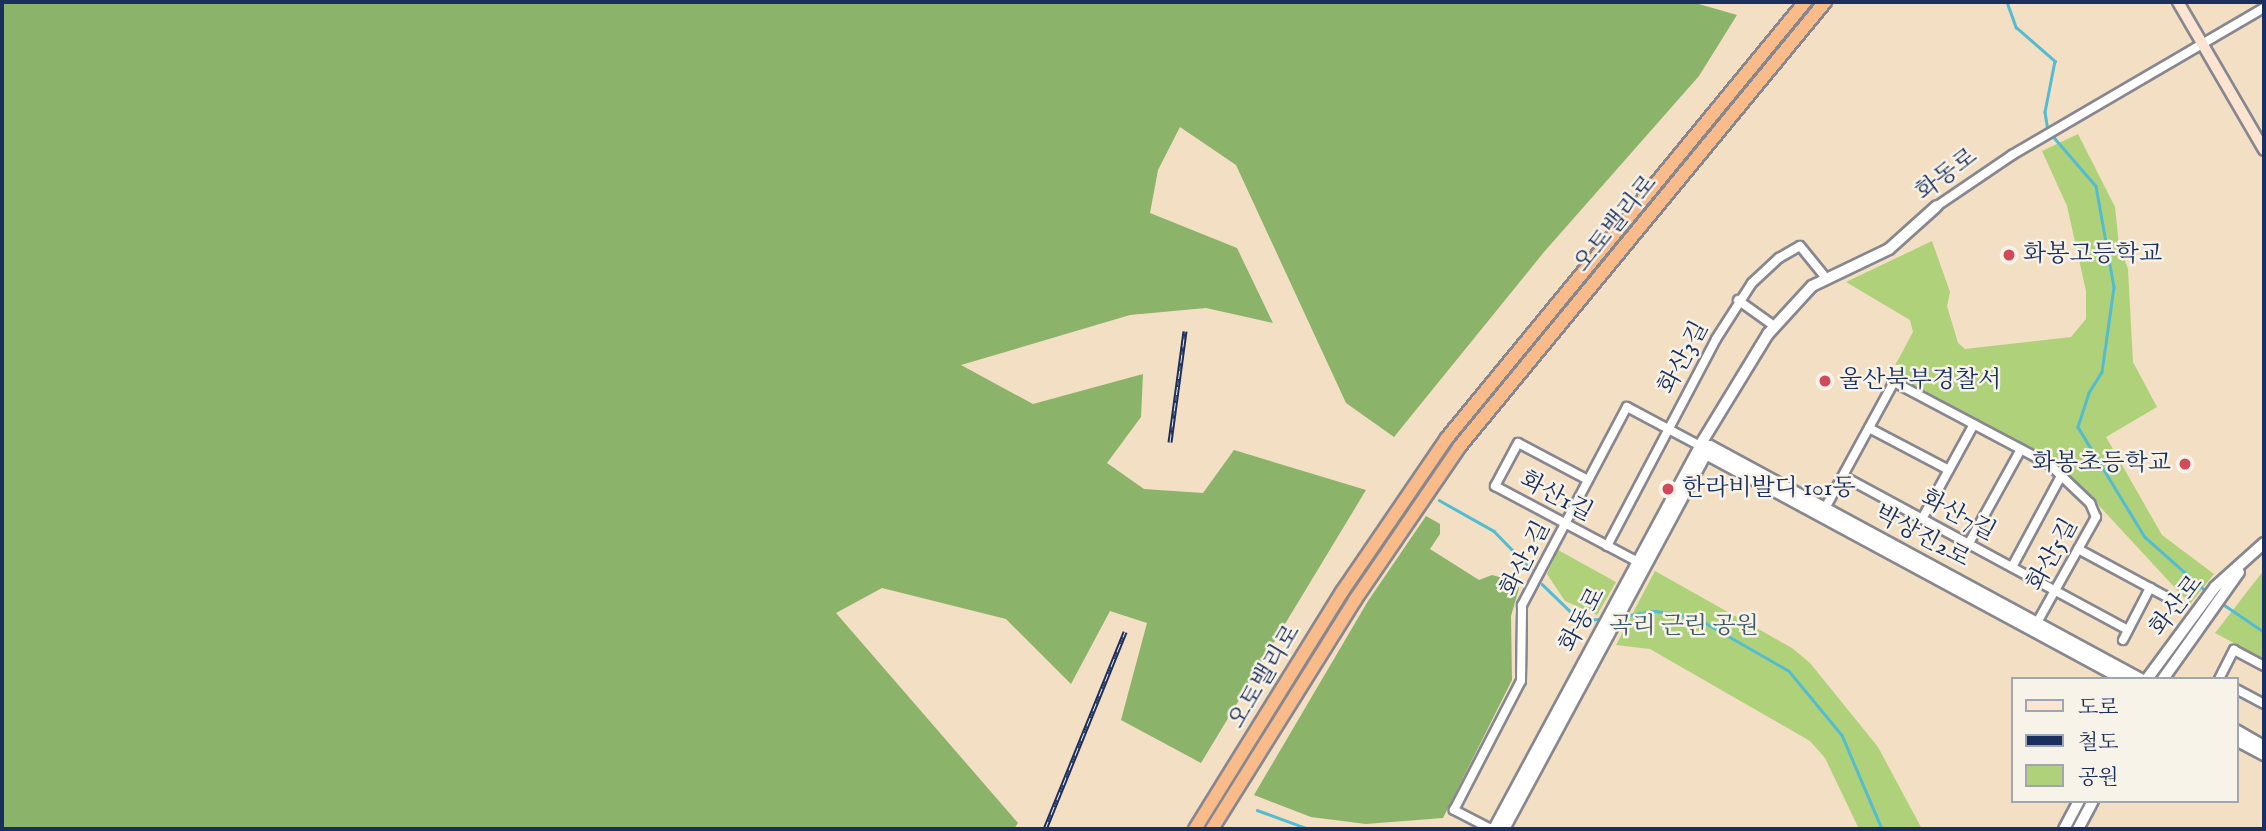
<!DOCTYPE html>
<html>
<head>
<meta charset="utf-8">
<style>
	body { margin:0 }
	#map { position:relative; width:2266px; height:831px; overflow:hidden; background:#f3dfc3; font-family:"IM FELL English","Noto Serif KR",serif }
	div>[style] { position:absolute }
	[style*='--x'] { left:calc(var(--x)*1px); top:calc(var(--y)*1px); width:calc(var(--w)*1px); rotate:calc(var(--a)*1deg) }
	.green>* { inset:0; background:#afd179 }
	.forest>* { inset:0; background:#8bb369 }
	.stream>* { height:2.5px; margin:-1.25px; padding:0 1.25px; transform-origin:1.25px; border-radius:1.25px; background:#54bcd1 }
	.roads { filter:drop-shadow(2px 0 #878790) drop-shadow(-2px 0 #878790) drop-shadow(0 2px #878790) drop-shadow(0 -2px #878790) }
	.minor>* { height:8px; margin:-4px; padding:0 4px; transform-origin:4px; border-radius:4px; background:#fff }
	.tertiary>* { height:10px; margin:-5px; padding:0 5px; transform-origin:5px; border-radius:5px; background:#fff }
	.secondary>* { height:10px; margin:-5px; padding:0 5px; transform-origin:5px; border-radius:5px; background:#fde4d1 }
	.trunk>* { height:12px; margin:-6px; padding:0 6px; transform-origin:6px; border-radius:6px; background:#fabb8b }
	.rail>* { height:5px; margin-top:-2.5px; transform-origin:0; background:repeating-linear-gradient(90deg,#f7f3e8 0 8px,#1b2f5e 0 16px); box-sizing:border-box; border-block:2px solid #1b2f5e }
	.dots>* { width:19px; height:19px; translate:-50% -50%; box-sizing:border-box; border:4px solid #f7f3e8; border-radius:50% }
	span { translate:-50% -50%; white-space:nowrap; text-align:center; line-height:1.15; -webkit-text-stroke:5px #f7f3e8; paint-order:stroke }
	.street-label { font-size:24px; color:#1b2f5e }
	.poi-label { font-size:24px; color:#1b2f5e }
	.left { translate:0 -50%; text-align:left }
	.right { translate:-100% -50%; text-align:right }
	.park-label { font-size:24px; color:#405865 }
	.frame { position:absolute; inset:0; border:4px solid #1b2f5e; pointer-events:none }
	.legend { position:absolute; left:2011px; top:677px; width:228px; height:126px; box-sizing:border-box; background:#f7f3e8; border:2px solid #9fa5b1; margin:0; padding:9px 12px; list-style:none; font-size:21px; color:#1b2f5e }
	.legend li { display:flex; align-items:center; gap:14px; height:35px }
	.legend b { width:35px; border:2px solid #9fa5b1 }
</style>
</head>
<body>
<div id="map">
	<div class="green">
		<div style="clip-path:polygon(2078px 134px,2115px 207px,2119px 245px,2128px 269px,2133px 362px,2157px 407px,2106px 437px,2162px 535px,2214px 574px,2190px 604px,2065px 469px,1890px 375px,1913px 332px,1910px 320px,1846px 282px,1932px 241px,1950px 292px,1947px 306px,1958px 343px,1965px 349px,2071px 337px,2086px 319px,2086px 291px,2067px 206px,2042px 151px)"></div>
		<div style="clip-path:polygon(1558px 550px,1616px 582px,1597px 615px,1565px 601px,1547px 574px)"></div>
		<div style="clip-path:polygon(2264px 570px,2264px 659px,2215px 633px)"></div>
		<div style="clip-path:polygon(1655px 571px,1792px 648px,1810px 663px,1878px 747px,1922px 829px,1859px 829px,1825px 758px,1810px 741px,1650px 649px,1616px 645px)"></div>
	</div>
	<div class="forest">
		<div style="clip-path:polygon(2px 2px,1692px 2px,1737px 15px,1699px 76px,1544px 252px,1394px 437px,1346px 403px,1236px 165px,1180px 127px,1158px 170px,1150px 213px,1237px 248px,1273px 323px,1206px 308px,1130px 315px,961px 365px,1033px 404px,1143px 374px,1141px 417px,1107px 463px,1144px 489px,1203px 493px,1234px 450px,1366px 490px,1201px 763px,1121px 720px,1147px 623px,1110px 611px,1071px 684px,1006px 619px,882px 588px,836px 613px,1018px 823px,1014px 829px,2px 829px)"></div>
		<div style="clip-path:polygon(1426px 516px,1440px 524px,1440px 534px,1430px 549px,1479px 580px,1492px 575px,1514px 581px,1519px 588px,1511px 616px,1512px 680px,1443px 818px,1366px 824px,1311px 817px,1254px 795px,1368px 601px)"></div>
	</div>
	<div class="stream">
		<div style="--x:2007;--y:2;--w:27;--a:70"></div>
		<div style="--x:2016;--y:27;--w:52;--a:41.1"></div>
		<div style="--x:2055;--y:61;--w:52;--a:101.1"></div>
		<div style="--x:2045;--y:112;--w:18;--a:81"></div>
		<div style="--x:2052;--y:135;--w:67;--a:49.2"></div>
		<div style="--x:2096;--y:186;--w:103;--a:79.9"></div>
		<div style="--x:2114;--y:287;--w:86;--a:98"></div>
		<div style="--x:2102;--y:372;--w:25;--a:122"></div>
		<div style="--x:2089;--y:393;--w:36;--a:108"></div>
		<div style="--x:2078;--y:427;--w:129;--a:58.7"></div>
		<div style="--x:2145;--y:537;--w:83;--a:41.6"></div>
		<div style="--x:1439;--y:500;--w:63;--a:29.4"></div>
		<div style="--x:1494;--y:531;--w:53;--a:45.8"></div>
		<div style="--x:1542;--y:584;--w:40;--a:44"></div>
		<div style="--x:1571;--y:612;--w:17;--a:28"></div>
		<div style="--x:1586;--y:620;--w:16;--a:-4"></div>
		<div style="--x:2220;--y:602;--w:53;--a:34.3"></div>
		<div style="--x:1623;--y:616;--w:33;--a:-9"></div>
		<div style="--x:1656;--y:611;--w:42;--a:9.7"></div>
		<div style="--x:1697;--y:618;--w:106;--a:29.9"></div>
		<div style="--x:1789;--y:671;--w:83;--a:50.4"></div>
		<div style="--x:1842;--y:735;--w:102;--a:66.9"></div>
		<div style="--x:1257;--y:810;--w:55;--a:20.1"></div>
	</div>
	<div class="roads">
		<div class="minor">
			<div style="--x:1937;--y:206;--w:91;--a:-34.2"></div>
			<div style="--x:2012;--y:155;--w:292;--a:-30.3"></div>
			<div style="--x:1738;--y:300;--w:44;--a:35.8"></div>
			<div style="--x:1869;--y:428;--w:90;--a:27.7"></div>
			<div style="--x:1843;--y:476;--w:324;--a:28.4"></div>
			<div style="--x:1588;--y:480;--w:79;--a:-152.1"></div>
			<div style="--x:1518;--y:443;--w:49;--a:118.1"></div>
			<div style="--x:1495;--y:486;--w:162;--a:28"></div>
			<div style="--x:1823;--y:512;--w:148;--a:-61.4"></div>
			<div style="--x:1894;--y:382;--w:175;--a:27.9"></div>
			<div style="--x:2049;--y:464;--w:57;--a:43.6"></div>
			<div style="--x:2090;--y:503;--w:15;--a:67"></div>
			<div style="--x:2096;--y:517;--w:127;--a:119.2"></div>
			<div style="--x:1922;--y:519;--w:108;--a:-61.3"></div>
			<div style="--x:1969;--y:543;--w:107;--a:-61"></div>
			<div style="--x:1607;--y:546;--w:234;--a:-62.2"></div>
			<div style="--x:1716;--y:339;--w:67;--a:-57.3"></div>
			<div style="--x:1752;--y:283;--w:37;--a:-43"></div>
			<div style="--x:1779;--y:258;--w:24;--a:-30"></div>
			<div style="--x:1800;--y:246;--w:40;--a:51"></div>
			<div style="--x:2078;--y:549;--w:109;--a:28.4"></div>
			<div style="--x:2012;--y:567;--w:106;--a:-61.7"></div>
			<div style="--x:2123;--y:640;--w:59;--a:-62.6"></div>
			<div style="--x:2219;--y:679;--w:33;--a:-63"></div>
			<div style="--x:2234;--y:650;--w:34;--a:28"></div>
			<div style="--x:2236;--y:689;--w:32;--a:28"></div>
			<div style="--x:1491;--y:829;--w:42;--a:-152.8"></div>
			<div style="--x:1454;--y:810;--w:145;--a:-62.6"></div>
			<div style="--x:1521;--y:681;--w:76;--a:-89.2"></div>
			<div style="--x:1522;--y:605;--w:224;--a:-62.1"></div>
			<div style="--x:1627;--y:407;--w:83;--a:28.1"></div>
		</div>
		<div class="tertiary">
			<div style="--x:1700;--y:446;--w:10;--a:0"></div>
			<div style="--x:1710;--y:446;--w:490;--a:28.4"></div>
			<div style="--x:1700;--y:446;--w:10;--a:53"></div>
			<div style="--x:1706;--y:454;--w:473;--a:28.4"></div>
			<div style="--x:2147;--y:679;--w:114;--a:-53.5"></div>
			<div style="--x:2215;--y:587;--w:66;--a:-41.9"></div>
			<div style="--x:2163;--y:679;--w:131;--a:-54.6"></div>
			<div style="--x:2236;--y:730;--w:32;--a:30"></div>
			<div style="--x:2236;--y:740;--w:32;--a:28"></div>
			<div style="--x:1494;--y:829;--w:439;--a:-61.7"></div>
			<div style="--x:1702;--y:442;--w:127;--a:-58.6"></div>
			<div style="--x:1768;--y:334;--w:65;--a:-47.5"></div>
			<div style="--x:1812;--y:286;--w:85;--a:-25.7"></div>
			<div style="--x:1889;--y:249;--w:64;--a:-41.9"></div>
			<div style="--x:1504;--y:829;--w:430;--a:-61.7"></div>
			<div style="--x:2064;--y:829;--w:32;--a:-62"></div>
			<div style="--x:2078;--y:829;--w:32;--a:-62"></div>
		</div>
		<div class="secondary">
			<div style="--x:2178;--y:2;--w:171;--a:59.8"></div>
		</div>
		<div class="trunk">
			<div style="--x:1195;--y:829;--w:279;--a:-58.2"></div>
			<div style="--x:1342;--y:592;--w:186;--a:-55.7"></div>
			<div style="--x:1447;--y:438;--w:564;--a:-50.61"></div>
			<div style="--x:1212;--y:829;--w:270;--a:-58"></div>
			<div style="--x:1355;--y:600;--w:186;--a:-55.7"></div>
			<div style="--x:1460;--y:446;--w:575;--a:-50.58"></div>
		</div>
	</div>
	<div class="rail">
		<div style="--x:1170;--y:442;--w:112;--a:-82.3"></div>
		<div style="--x:1045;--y:829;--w:213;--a:-67.9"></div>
	</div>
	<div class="dots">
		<div style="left:2009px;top:255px;background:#d1495b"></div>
		<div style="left:1825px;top:381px;background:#d1495b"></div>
		<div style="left:2185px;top:464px;background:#d1495b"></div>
		<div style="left:1668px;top:489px;background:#d1495b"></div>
	</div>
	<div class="street-label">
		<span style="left:1947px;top:175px;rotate:-37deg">화동로</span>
		<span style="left:1616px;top:224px;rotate:-51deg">오토밸리로</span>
		<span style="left:1684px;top:358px;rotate:-62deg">화산3길</span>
		<span style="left:1556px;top:497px;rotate:28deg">화산1길</span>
		<span style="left:1958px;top:516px;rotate:28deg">화산7길</span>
		<span style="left:1922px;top:537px;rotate:28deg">박상진2로</span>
		<span style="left:2053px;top:555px;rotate:-61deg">화산5길</span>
		<span style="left:1526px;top:559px;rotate:-63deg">화산2길</span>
		<span style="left:2177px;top:606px;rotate:-52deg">화산로</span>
		<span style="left:1583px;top:620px;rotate:-62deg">화동로</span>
		<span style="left:1265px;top:677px;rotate:-59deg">오토밸리로</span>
	</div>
	<div class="poi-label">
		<span class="left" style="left:2023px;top:255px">화봉고등학교</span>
		<span class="left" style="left:1839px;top:381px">울산북부경찰서</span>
		<span class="right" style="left:2171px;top:464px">화봉초등학교</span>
		<span class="left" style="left:1682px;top:489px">한라비발디 101동</span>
	</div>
	<div class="park-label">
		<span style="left:1684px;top:627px">곡리 근린 공원</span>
	</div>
	<div class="frame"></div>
	<ul class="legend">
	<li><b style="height:9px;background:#fde4d1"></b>도로</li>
	<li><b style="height:9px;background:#1b2f5e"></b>철도</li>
	<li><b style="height:19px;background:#afd179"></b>공원</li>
	</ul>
</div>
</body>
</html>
